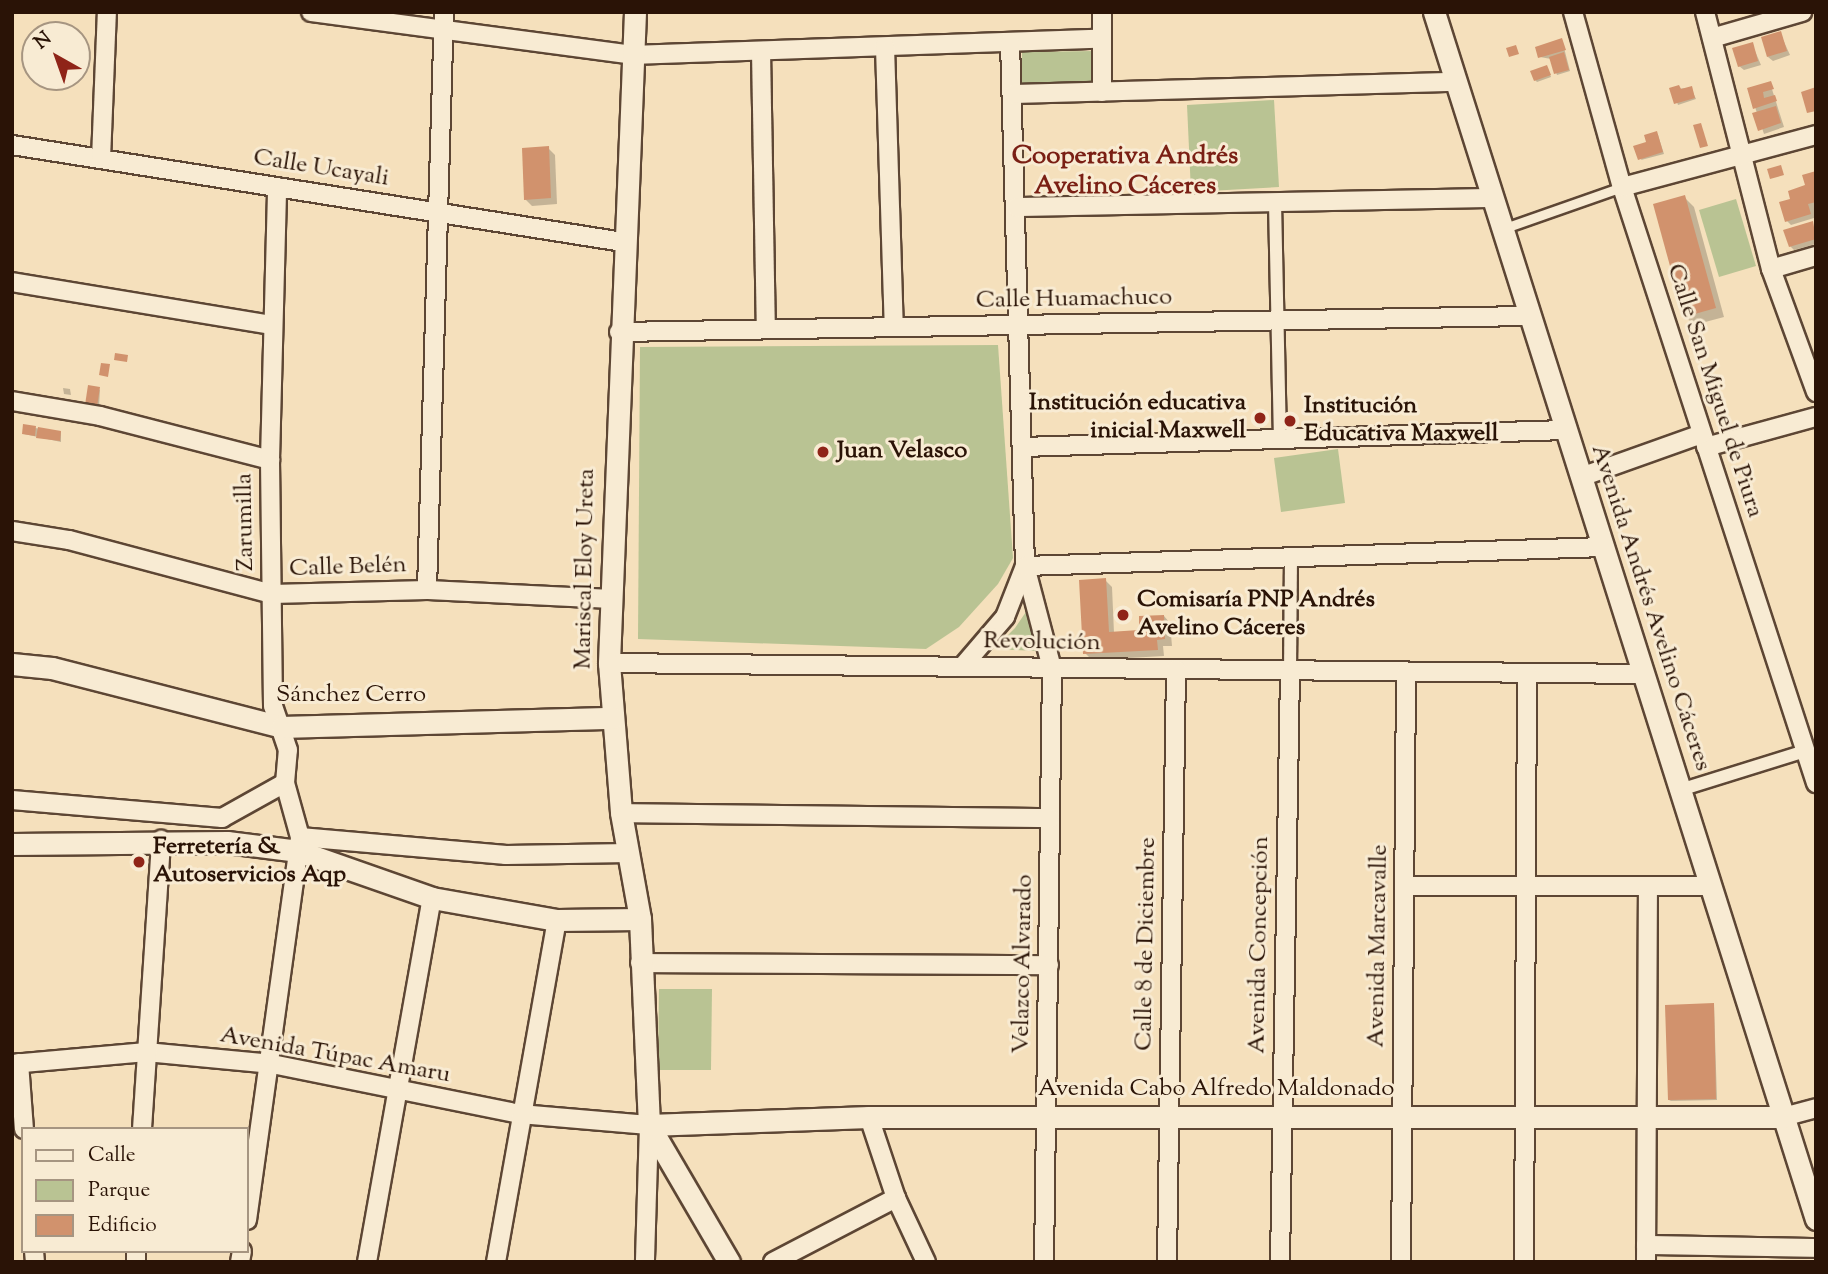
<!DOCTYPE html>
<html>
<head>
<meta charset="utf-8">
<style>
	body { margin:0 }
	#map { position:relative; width:1828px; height:1274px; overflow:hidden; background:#f5e0bc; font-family:"Sorts Mill Goudy",serif }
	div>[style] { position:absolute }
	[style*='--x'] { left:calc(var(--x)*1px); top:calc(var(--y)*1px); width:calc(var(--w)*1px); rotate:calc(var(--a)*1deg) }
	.green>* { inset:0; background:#b9c393 }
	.shadow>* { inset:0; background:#0003 }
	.building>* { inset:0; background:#d1926d }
	.roads { filter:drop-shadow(2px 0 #5d4634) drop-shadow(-2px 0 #5d4634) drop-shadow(0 2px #5d4634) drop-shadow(0 -2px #5d4634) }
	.service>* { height:9px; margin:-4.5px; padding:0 4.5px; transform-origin:4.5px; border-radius:4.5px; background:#f8ebd3 }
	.pedestrian>* { height:12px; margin:-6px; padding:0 6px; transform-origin:6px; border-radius:6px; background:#f8ebd3 }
	.minor>* { height:18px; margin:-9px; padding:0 9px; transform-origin:9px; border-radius:9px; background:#f8ebd3 }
	.tertiary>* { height:21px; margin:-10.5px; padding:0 10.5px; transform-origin:10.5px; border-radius:10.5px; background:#f8ebd3 }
	.dots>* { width:19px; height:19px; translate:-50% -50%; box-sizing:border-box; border:4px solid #f8ebd3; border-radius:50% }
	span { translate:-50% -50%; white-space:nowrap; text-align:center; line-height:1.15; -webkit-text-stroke:6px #f8ebd3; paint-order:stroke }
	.street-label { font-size:24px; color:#2a1306 }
	.poi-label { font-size:24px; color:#2a1306; font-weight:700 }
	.right { translate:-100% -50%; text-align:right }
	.left { translate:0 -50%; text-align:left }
	.neighbourhood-label { font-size:26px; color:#7a1f14; font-weight:700 }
	.frame { position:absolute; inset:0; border:14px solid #2a1306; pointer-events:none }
	.legend { position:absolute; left:21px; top:1127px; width:228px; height:126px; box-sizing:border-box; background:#f8ebd3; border:2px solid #a69581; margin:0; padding:9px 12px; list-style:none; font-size:21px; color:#2a1306 }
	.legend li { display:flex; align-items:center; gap:14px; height:35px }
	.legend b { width:35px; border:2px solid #a69581 }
	.north { position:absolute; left:21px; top:21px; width:70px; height:70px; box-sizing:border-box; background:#f8ebd3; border:2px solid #a69581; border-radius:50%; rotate:320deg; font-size:19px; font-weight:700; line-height:28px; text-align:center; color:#2a1306 }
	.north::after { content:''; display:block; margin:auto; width:24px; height:32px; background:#8f2418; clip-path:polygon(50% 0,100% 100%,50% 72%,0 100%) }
</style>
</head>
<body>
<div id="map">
	<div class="green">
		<div style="clip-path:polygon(1094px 51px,1094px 84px,1022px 84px,1022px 52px)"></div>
		<div style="clip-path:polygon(1274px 100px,1279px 187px,1191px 192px,1187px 105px)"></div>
		<div style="clip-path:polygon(1736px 199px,1756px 266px,1719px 277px,1699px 210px)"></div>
		<div style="clip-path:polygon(998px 345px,1013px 558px,998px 584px,959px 627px,926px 649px,638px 639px,640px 347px)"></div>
		<div style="clip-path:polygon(1338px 449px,1345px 503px,1281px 512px,1274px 458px)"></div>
		<div style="clip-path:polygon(1030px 606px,1036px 651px,994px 649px,1015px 628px)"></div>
		<div style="clip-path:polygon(659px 989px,712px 989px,711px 1070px,658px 1070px)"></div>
	</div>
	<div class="shadow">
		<div style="clip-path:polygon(1780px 33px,1790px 55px,1773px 61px,1768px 57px)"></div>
		<div style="clip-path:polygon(1562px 40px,1570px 71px,1557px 75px,1551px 59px,1540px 57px)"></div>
		<div style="clip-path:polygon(1752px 44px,1761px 65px,1744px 70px,1739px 66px)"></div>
		<div style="clip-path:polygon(1547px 67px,1551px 77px,1537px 82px,1535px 80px)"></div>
		<div style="clip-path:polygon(1770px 83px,1784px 127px,1764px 134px,1749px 89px)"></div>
		<div style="clip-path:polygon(1691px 88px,1696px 99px,1678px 105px,1672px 89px)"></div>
		<div style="clip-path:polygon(1658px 135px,1664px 154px,1641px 160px,1648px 143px)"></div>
		<div style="clip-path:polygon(548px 148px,555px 155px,557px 204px,532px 206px,525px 199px)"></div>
		<div style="clip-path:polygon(1816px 173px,1814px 218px,1791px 225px,1787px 221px,1792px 200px)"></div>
		<div style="clip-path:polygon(1684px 197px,1694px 207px,1724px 317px,1694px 325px,1685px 316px)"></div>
		<div style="clip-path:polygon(1812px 223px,1816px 244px,1794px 250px,1790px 246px)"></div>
		<div style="clip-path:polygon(63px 388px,70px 389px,71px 395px,64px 394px)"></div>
		<div style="clip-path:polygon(100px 389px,99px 407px,88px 406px)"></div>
		<div style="clip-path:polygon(35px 428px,61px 432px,61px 442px,24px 434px)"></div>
		<div style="clip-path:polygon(1105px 580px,1112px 587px,1114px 633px,1141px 632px,1164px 616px,1170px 623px,1172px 646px,1163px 646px,1164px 656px,1092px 660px,1085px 653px)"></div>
		<div style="clip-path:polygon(1714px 1005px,1717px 1100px,1671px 1101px,1669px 1100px)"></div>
	</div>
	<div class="building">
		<div style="clip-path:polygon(1781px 31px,1787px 51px,1767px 57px,1761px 37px)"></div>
		<div style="clip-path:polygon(1562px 38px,1566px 50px,1538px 58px,1535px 47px)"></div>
		<div style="clip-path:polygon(1753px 42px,1758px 61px,1738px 67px,1732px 48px)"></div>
		<div style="clip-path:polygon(1516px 45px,1519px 54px,1509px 57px,1506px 48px)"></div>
		<div style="clip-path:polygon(1564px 52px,1569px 70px,1554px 74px,1549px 57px)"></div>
		<div style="clip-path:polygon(1547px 65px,1551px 75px,1534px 81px,1530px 71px)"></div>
		<div style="clip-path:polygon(1771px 81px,1774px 89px,1763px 92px,1764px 98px,1775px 95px,1777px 101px,1753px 109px,1747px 88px)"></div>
		<div style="clip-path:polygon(1679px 85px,1681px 89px,1692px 86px,1695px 98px,1674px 104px,1669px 88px)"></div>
		<div style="clip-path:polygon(1816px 87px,1816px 111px,1807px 113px,1801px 92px)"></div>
		<div style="clip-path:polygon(1776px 106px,1781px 123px,1758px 131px,1752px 113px)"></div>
		<div style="clip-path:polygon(1701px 123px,1708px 146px,1700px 148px,1693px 125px)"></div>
		<div style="clip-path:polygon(1657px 131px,1663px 152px,1638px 160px,1633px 146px,1646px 142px,1644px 135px)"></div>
		<div style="clip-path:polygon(549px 146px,551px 198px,524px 200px,522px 148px)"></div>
		<div style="clip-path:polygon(1781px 165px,1784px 175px,1770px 179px,1767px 169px)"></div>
		<div style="clip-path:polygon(1816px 171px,1816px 202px,1808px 204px,1811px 214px,1785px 222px,1779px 202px,1790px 199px,1788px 191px,1805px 185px,1802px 175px)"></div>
		<div style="clip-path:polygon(1685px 195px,1716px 308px,1684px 317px,1653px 204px)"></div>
		<div style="clip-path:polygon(1813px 221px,1816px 239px,1789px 247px,1783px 230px)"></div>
		<div style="clip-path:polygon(115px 353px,128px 355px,127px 362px,114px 360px)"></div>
		<div style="clip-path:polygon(101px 363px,110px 364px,108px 377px,99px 375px)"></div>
		<div style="clip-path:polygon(88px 385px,100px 387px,97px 407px,85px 405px)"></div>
		<div style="clip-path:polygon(23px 424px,36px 426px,35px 436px,22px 434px)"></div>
		<div style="clip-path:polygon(38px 427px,61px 431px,60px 441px,36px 438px)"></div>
		<div style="clip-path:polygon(1106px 578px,1109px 632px,1139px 630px,1139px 616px,1164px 615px,1165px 639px,1157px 640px,1158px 650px,1083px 654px,1079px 580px)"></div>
		<div style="clip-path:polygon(1714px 1003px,1716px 1099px,1668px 1100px,1665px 1005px)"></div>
	</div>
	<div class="roads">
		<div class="service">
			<div style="--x:1502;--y:229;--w:127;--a:-19.3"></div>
		</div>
		<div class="pedestrian">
			<div style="--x:1275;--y:202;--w:237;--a:88.8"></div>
			<div style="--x:1290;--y:672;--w:115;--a:-89.5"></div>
			<div style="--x:1680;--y:790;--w:131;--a:-17.3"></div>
		</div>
		<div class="minor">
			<div style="--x:311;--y:12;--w:325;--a:7.6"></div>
			<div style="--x:633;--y:55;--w:469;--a:-2"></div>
			<div style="--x:1573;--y:12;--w:182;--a:74.4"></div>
			<div style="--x:1622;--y:187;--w:627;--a:71.97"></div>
			<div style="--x:1705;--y:12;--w:265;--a:75.6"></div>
			<div style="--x:1771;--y:269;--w:131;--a:69.9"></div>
			<div style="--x:1712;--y:38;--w:94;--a:-16.1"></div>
			<div style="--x:1010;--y:42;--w:524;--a:88.36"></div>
			<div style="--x:1025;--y:566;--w:106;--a:75.2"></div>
			<div style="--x:1052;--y:668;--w:594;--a:90.77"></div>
			<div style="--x:885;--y:47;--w:280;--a:88.2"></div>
			<div style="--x:761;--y:51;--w:278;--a:89"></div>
			<div style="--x:1102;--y:92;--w:80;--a:-90"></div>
			<div style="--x:1014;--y:94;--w:442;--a:-1.6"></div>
			<div style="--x:12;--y:145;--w:619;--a:9.02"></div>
			<div style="--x:101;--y:159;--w:147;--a:-87.7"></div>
			<div style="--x:1622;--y:187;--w:201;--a:-15"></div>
			<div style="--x:1016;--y:207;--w:476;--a:-1.1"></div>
			<div style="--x:1771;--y:269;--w:47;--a:-16.1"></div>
			<div style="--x:12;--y:282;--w:264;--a:9.4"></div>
			<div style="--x:619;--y:332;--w:911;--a:-1.01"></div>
			<div style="--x:12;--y:401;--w:89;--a:9.7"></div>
			<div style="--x:100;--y:416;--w:176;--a:14.5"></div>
			<div style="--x:1022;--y:447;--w:544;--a:-1.79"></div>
			<div style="--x:1706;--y:447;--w:114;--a:-15.3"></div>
			<div style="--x:1581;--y:477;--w:128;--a:-19.6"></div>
			<div style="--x:12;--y:531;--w:58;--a:9"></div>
			<div style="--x:69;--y:540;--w:210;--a:14.9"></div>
			<div style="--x:272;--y:594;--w:155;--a:-1.5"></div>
			<div style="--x:427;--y:590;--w:181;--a:2.8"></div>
			<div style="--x:427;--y:590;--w:578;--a:-88.32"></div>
			<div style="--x:609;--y:663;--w:1034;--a:0.61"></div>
			<div style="--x:962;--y:667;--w:66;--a:-49.3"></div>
			<div style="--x:1005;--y:617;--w:55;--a:-68.6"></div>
			<div style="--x:1025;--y:566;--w:578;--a:-1.88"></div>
			<div style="--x:12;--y:800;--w:211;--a:4.9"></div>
			<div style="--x:621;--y:813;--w:429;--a:0.7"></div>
			<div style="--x:222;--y:818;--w:72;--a:-29.1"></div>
			<div style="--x:300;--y:837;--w:207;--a:5"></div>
			<div style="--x:506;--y:855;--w:123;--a:-0.9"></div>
			<div style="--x:1404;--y:886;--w:306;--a:0"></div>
			<div style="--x:640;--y:963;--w:409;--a:0.3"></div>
			<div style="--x:19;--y:1063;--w:66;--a:85.7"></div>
			<div style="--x:12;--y:1064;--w:135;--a:-5.1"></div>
			<div style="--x:146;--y:1052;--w:127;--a:5.4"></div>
			<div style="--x:272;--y:1064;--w:253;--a:11.4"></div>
			<div style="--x:520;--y:1114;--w:129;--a:4.9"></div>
			<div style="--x:649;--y:1125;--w:137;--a:91.7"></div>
			<div style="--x:869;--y:1117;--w:85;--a:71.6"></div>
			<div style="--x:896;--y:1198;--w:71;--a:64.9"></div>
			<div style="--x:1783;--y:1117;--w:34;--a:-15"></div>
			<div style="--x:142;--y:1129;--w:290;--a:-86.2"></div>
			<div style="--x:247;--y:1220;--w:387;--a:-82.1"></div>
			<div style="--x:300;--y:837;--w:56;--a:-105.5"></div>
			<div style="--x:285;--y:783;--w:33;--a:-85"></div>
			<div style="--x:288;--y:750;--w:46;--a:-108.8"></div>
			<div style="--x:273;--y:706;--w:246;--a:-90.7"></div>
			<div style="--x:270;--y:460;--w:273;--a:-88.5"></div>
			<div style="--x:1646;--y:1245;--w:170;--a:1"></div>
			<div style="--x:34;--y:1251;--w:11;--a:85"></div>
			<div style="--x:136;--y:1262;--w:11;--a:-90"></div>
			<div style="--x:240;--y:1262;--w:11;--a:-80"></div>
			<div style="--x:367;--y:1262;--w:370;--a:-79.9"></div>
			<div style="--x:496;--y:1262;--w:347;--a:-79.9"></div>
			<div style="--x:773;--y:1262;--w:139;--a:-27.5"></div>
			<div style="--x:1167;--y:1262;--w:593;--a:-89.13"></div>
			<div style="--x:1280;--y:1262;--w:590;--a:-89.03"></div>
			<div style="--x:1401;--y:1262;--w:590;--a:-89.51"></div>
			<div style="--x:1524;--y:1262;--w:589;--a:-89.71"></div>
			<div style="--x:1646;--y:1262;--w:376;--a:-89.7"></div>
		</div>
		<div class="tertiary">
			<div style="--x:635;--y:12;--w:652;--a:92.29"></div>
			<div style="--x:609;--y:663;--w:150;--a:85.4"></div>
			<div style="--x:621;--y:813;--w:108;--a:79.8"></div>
			<div style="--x:640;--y:919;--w:206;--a:87.5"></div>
			<div style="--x:649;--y:1125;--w:159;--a:59.7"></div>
			<div style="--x:1434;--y:12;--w:1266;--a:72.44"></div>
			<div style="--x:12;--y:664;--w:40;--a:5.7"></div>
			<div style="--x:52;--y:668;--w:237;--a:14.4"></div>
			<div style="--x:282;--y:727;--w:331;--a:-1.6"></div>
			<div style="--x:12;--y:844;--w:215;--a:-0.5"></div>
			<div style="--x:227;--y:842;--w:72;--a:7.2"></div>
			<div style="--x:298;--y:851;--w:142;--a:19.3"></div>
			<div style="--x:432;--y:898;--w:127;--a:10"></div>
			<div style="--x:557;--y:920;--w:83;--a:-0.7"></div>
			<div style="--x:649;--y:1125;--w:220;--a:-2.1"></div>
			<div style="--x:869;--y:1117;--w:914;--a:0"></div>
		</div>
	</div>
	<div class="dots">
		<div style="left:1260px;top:418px;background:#8f2418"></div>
		<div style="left:1290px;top:421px;background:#8f2418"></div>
		<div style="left:823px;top:452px;background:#8f2418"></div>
		<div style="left:1123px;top:615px;background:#8f2418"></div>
		<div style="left:139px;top:862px;background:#8f2418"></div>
	</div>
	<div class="street-label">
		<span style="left:321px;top:169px;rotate:9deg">Calle Ucayali</span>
		<span style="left:1074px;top:300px;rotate:-1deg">Calle Huamachuco</span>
		<span style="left:1714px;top:391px;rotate:72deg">Calle San Miguel de Piura</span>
		<span style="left:246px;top:522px;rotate:-91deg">Zarumilla</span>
		<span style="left:348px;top:568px;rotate:-2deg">Calle Belén</span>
		<span style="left:586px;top:569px;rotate:-89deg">Mariscal Eloy Ureta</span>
		<span style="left:1650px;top:608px;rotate:72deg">Avenida Andrés Avelino Cáceres</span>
		<span style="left:1042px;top:643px;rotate:1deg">Revolución</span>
		<span style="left:351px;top:696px">Sánchez Cerro</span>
		<span style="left:1147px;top:944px;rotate:-89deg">Calle 8 de Diciembre</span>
		<span style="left:1260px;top:945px;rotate:-89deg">Avenida Concepción</span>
		<span style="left:1379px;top:946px;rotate:-89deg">Avenida Marcavalle</span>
		<span style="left:1024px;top:964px;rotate:-89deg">Velazco Alvarado</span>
		<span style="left:335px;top:1056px;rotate:10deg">Avenida Túpac Amaru</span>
		<span style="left:1216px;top:1090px">Avenida Cabo Alfredo Maldonado</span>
	</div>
	<div class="poi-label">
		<span class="right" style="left:1246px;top:418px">Institución educativa<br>inicial Maxwell</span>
		<span class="left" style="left:1304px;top:421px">Institución<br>Educativa Maxwell</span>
		<span class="left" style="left:837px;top:452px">Juan Velasco</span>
		<span class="left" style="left:1137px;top:615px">Comisaría PNP Andrés<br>Avelino Cáceres</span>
		<span class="left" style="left:153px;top:862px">Ferretería &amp;<br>Autoservicios Aqp</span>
	</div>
	<div class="neighbourhood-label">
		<span style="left:1125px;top:172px">Cooperativa Andrés<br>Avelino Cáceres</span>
	</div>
	<div class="frame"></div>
	<ul class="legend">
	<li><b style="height:9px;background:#f8ebd3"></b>Calle</li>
	<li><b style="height:19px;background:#b9c393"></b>Parque</li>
	<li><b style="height:19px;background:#d1926d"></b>Edificio</li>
	</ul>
	<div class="north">N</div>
</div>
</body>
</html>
